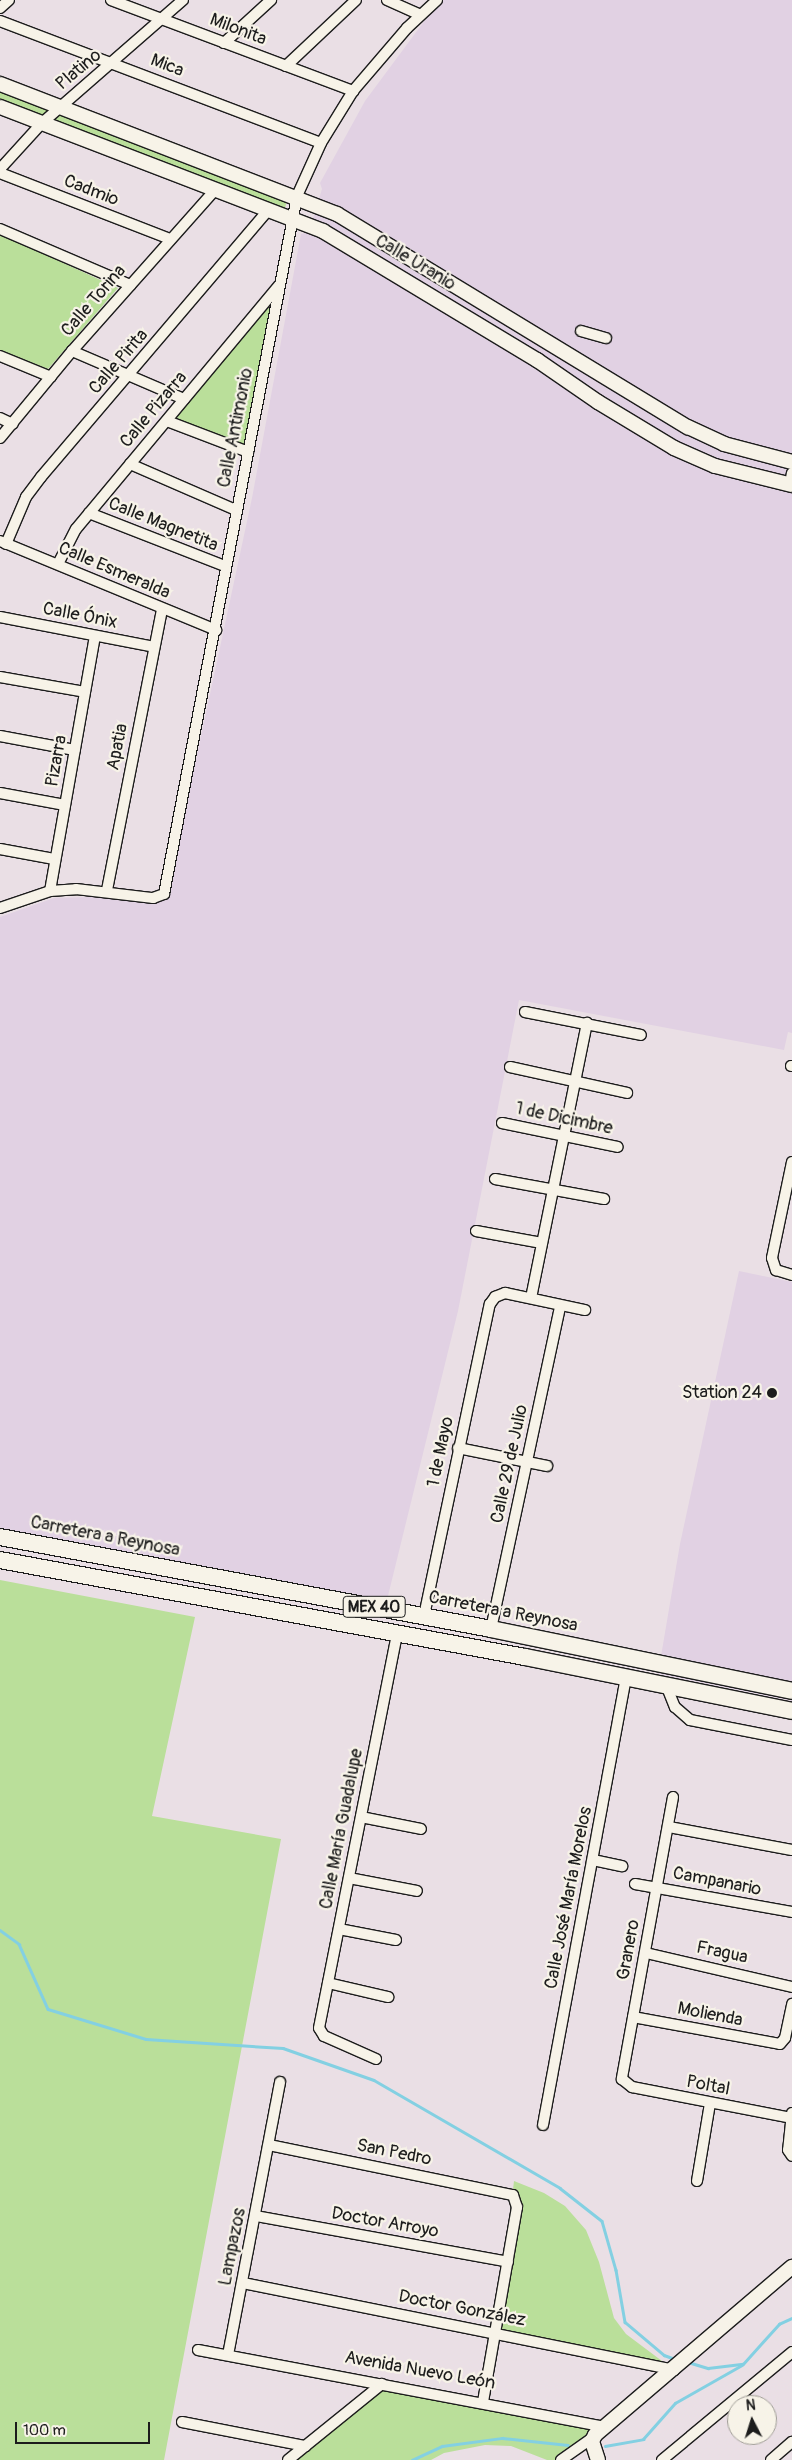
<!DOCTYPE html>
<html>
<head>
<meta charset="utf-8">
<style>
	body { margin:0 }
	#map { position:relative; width:792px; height:2460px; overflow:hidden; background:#eadfe5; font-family:Pangolin,sans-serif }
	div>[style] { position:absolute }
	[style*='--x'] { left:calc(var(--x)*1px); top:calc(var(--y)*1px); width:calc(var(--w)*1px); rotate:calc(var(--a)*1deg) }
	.built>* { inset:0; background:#e1d1e3 }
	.green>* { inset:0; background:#badf9a }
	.stream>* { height:2.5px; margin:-1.25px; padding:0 1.25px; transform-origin:1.25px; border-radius:1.25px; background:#83d0e2 }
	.roads { filter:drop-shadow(1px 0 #1c1c1c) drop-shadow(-1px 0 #1c1c1c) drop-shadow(0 1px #1c1c1c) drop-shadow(0 -1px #1c1c1c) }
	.minor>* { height:10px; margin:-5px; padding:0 5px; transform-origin:5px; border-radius:5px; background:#f7f3e8 }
	.tertiary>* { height:14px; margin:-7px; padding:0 7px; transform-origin:7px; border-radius:7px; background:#f7f3e8 }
	.primary>* { height:16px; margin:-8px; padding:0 8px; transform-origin:8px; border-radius:8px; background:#f7f3e8 }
	.dots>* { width:14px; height:14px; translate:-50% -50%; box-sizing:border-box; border:2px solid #f7f3e8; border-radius:50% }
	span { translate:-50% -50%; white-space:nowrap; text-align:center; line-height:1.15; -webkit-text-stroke:4.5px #f7f3e8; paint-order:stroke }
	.shield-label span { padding:1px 4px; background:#f7f3e8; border:1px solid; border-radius:4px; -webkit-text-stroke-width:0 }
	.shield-label { font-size:16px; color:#1c1c1c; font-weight:700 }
	.street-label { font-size:18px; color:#1c1c1c }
	.poi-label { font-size:18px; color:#1c1c1c }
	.right { translate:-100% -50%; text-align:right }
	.north { position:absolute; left:727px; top:2395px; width:50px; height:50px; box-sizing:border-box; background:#f7f3e8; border:1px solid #9f9d96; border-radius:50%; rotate:355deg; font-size:14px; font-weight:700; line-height:20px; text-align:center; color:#1c1c1c }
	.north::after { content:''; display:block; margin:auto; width:18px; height:22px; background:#1c1c1c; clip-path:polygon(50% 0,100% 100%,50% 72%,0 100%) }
	.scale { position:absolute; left:15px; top:2422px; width:135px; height:22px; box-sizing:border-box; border:2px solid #1c1c1c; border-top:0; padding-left:6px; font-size:15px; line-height:18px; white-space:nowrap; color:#1c1c1c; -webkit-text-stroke:4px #f7f3e8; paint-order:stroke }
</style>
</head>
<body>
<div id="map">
	<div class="built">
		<div style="clip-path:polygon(440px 0,792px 0,792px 1033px,788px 1032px,784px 1050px,519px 1000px,458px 1311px,386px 1604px,0 1528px,0 917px,54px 898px,167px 895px,252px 498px,301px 234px,309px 232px,322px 189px,320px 183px,365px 101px)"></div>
		<div style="clip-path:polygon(739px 1271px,792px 1282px,792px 1701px,658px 1674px,680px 1544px)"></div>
	</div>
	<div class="green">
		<div style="clip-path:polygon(0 90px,288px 197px,285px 208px,0 100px)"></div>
		<div style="clip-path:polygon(0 234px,118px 288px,48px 369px,0 350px)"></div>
		<div style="clip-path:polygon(281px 282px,248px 452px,167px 421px)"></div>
		<div style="clip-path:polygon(0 1580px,195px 1617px,152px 1816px,281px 1839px,164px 2460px,0 2460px)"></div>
		<div style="clip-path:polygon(514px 2181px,544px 2193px,565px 2206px,586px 2230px,599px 2262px,614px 2318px,626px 2334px,674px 2370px,496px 2332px)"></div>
		<div style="clip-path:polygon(382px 2384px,605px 2427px,561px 2460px,547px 2460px,511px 2446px,485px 2445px,444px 2453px,431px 2460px,286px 2460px)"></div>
	</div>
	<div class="stream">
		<div style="--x:0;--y:1930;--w:24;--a:36"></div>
		<div style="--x:19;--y:1944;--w:71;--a:66"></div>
		<div style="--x:48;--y:2009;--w:102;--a:17"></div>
		<div style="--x:146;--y:2039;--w:137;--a:3.8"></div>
		<div style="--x:283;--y:2048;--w:96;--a:19.4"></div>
		<div style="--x:374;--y:2080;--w:215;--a:30.1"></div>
		<div style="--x:560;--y:2188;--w:53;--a:38.2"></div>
		<div style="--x:602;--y:2221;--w:51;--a:74.1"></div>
		<div style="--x:616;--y:2270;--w:53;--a:80.2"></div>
		<div style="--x:625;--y:2322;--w:51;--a:40.2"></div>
		<div style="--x:664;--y:2355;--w:12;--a:20"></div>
		<div style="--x:688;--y:2362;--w:21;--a:17"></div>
		<div style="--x:708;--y:2368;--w:35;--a:-7"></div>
		<div style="--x:743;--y:2364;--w:54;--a:-48"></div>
		<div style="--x:779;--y:2324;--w:14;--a:-25"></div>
		<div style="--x:605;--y:2446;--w:39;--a:-10"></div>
		<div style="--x:643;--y:2439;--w:48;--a:-48.4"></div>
		<div style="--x:675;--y:2403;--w:77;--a:-29.6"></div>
		<div style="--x:412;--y:2460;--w:33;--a:-25"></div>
		<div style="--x:442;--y:2446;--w:61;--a:-7.6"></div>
		<div style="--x:502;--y:2438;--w:66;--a:6.1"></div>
	</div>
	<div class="roads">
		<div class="minor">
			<div style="--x:111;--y:0;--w:259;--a:20.6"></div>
			<div style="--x:387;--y:0;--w:36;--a:24"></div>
			<div style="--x:0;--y:8;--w:12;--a:-42"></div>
			<div style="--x:0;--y:21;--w:343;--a:20.8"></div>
			<div style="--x:224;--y:43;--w:64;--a:-42.5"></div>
			<div style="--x:286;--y:66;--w:96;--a:-43.3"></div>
			<div style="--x:0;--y:169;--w:62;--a:-47.6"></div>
			<div style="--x:42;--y:123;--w:187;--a:-41.1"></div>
			<div style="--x:0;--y:173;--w:182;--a:21.2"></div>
			<div style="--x:0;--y:229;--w:142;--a:23.3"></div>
			<div style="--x:581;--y:331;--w:26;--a:16"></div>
			<div style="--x:72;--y:351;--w:122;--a:23.2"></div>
			<div style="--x:0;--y:356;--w:55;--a:22.4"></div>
			<div style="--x:0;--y:418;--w:14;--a:25"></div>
			<div style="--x:167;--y:421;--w:87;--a:20.9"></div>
			<div style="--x:0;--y:438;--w:113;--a:-50.4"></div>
			<div style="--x:72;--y:351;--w:217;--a:-48.4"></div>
			<div style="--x:130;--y:464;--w:116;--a:23.5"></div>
			<div style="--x:790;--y:484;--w:11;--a:-80"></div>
			<div style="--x:89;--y:513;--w:146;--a:21.3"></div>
			<div style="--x:0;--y:541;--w:234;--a:22.4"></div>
			<div style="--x:6;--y:544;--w:51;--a:-66.9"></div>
			<div style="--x:26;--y:497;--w:25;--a:-53"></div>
			<div style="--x:41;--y:477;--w:352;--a:-49.6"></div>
			<div style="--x:58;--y:564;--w:39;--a:-63"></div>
			<div style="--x:76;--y:529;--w:317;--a:-50.2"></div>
			<div style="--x:0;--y:617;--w:157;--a:11"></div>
			<div style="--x:0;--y:677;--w:86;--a:10"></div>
			<div style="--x:0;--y:736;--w:76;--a:10.6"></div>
			<div style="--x:0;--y:793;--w:66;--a:10.5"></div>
			<div style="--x:0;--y:849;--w:55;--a:10.5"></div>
			<div style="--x:107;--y:890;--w:285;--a:-78.9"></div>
			<div style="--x:50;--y:891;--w:259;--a:-80"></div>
			<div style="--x:0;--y:908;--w:53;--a:-18.8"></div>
			<div style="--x:50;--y:891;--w:26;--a:-4"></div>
			<div style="--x:76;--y:889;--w:78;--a:6.7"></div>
			<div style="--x:153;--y:898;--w:12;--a:-20"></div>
			<div style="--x:164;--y:894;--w:711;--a:-79.21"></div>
			<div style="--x:297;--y:196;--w:58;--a:-65.6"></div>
			<div style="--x:321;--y:143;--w:61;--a:-58.4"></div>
			<div style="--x:353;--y:91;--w:83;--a:-49.4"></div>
			<div style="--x:407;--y:28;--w:41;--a:-43"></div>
			<div style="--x:525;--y:1012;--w:118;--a:11.2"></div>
			<div style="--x:791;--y:1066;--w:1;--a:0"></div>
			<div style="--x:510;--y:1067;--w:120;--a:12.5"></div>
			<div style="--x:502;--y:1123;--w:118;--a:11.7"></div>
			<div style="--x:792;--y:1162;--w:98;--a:101.8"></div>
			<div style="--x:772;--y:1258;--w:13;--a:72"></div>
			<div style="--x:776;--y:1270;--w:17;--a:17"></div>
			<div style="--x:495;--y:1179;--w:111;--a:10.4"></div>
			<div style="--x:476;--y:1231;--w:67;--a:10.3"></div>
			<div style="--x:531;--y:1298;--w:281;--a:-78.5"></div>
			<div style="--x:458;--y:1448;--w:91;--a:11.4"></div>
			<div style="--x:424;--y:1616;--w:319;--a:-78.1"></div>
			<div style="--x:490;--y:1304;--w:9;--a:-54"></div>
			<div style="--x:495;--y:1297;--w:11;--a:-22"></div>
			<div style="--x:505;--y:1293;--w:82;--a:12"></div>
			<div style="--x:491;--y:1629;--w:330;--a:-77.9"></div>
			<div style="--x:666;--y:1685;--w:24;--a:68"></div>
			<div style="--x:675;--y:1707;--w:20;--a:41"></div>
			<div style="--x:690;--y:1720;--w:104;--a:11.1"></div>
			<div style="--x:673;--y:1797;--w:287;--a:100.3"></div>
			<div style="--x:622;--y:2079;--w:13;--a:39"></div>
			<div style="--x:632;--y:2087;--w:162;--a:11"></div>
			<div style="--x:361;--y:1817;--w:61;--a:11.3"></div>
			<div style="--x:669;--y:1827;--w:125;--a:10.6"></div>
			<div style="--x:593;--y:1860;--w:30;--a:12"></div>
			<div style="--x:349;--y:1878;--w:69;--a:10.8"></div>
			<div style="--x:635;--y:1884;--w:159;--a:10.1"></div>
			<div style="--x:339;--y:1929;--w:58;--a:10.9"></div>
			<div style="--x:646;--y:1953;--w:150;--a:13.1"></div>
			<div style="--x:328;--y:1983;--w:62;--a:13.1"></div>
			<div style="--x:633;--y:2017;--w:149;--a:10.4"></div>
			<div style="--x:780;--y:2044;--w:8;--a:-50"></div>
			<div style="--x:785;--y:2038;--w:35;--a:-78"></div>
			<div style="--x:376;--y:2059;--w:57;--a:-156.1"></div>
			<div style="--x:324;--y:2036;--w:9;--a:-122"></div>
			<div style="--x:319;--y:2028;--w:402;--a:-78.8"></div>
			<div style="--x:792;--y:2113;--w:37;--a:96"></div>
			<div style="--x:788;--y:2150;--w:7;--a:56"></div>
			<div style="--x:543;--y:2125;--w:456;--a:-79.5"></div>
			<div style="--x:269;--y:2145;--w:249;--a:11.6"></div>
			<div style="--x:513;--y:2195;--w:13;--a:72"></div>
			<div style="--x:517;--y:2207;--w:198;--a:99.9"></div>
			<div style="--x:697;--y:2181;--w:79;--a:-80.5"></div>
			<div style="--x:256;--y:2216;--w:256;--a:10.3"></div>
			<div style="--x:243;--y:2283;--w:440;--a:11.4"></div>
			<div style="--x:198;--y:2350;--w:414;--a:10.7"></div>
			<div style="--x:228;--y:2355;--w:278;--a:-79.2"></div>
			<div style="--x:182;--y:2422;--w:126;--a:11"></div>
			<div style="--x:288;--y:2460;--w:121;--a:-39"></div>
			<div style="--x:561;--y:2460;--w:38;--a:-35"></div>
			<div style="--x:662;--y:2460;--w:169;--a:-39.7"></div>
			<div style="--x:771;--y:2460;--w:28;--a:-41"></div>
		</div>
		<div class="tertiary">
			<div style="--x:0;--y:84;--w:361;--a:21.1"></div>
			<div style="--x:337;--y:214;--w:411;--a:31.3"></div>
			<div style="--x:688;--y:427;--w:40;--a:25"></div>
			<div style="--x:724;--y:444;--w:70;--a:14.8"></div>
			<div style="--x:0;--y:107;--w:346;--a:21"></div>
			<div style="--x:323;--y:231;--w:250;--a:31.1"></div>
			<div style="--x:537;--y:360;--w:74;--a:34.5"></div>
			<div style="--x:598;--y:402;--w:89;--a:31.2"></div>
			<div style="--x:674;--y:448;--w:45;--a:23.7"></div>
			<div style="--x:715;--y:466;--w:79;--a:13.9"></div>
			<div style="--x:598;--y:2460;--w:20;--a:-108"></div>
			<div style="--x:592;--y:2441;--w:7;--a:-63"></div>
			<div style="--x:595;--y:2435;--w:259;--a:-40.5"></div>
		</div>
		<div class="primary">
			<div style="--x:0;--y:1537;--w:500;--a:10.6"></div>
			<div style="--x:491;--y:1629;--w:307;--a:11.6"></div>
			<div style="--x:0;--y:1560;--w:534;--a:10.47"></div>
			<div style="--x:525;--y:1657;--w:272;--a:11.4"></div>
		</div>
	</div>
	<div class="dots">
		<div style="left:772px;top:1393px;background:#1c1c1c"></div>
	</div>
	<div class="shield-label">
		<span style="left:374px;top:1607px">MEX 40</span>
	</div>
	<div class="street-label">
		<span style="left:238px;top:30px;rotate:21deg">Milonita</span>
		<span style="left:167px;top:66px;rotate:21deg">Mica</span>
		<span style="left:79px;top:70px;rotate:-40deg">Platino</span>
		<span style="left:91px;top:191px;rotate:21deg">Cadmio</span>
		<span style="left:415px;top:263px;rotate:31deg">Calle Uranio</span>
		<span style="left:94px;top:301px;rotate:-49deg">Calle Torina</span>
		<span style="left:119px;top:362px;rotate:-49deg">Calle Pirita</span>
		<span style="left:154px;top:410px;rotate:-50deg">Calle Pizarra</span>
		<span style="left:236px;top:428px;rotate:-79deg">Calle Antimonio</span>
		<span style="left:163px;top:525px;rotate:22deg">Calle Magnetita</span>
		<span style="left:114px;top:571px;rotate:23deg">Calle Esmeralda</span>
		<span style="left:80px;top:616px;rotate:11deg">Calle Ónix</span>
		<span style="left:118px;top:747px;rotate:-79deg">Apatia</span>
		<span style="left:57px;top:761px;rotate:-80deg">Pizarra</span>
		<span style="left:564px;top:1119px;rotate:12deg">1 de Dicimbre</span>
		<span style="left:441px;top:1452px;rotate:-78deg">1 de Mayo</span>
		<span style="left:510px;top:1464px;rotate:-78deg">Calle 29 de Julio</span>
		<span style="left:105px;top:1537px;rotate:11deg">Carretera a Reynosa</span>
		<span style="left:503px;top:1612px;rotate:11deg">Carretera a Reynosa</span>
		<span style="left:342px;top:1829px;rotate:-79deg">Calle María Guadalupe</span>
		<span style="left:717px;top:1882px;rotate:11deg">Campanario</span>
		<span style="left:569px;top:1898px;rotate:-79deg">Calle José María Morelos</span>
		<span style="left:629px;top:1950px;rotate:-80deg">Granero</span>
		<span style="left:722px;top:1953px;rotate:12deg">Fragua</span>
		<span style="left:710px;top:2015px;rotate:11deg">Molienda</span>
		<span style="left:708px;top:2086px;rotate:11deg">Poltal</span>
		<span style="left:394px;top:2153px;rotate:11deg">San Pedro</span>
		<span style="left:385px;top:2223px;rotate:10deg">Doctor Arroyo</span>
		<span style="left:233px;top:2247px;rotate:-79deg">Lampazos</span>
		<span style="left:462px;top:2309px;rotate:11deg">Doctor González</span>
		<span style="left:420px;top:2371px;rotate:10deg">Avenida Nuevo León</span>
	</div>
	<div class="poi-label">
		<span class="right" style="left:762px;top:1393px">Station 24</span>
	</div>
	<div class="north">N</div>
	<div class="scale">100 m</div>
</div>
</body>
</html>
